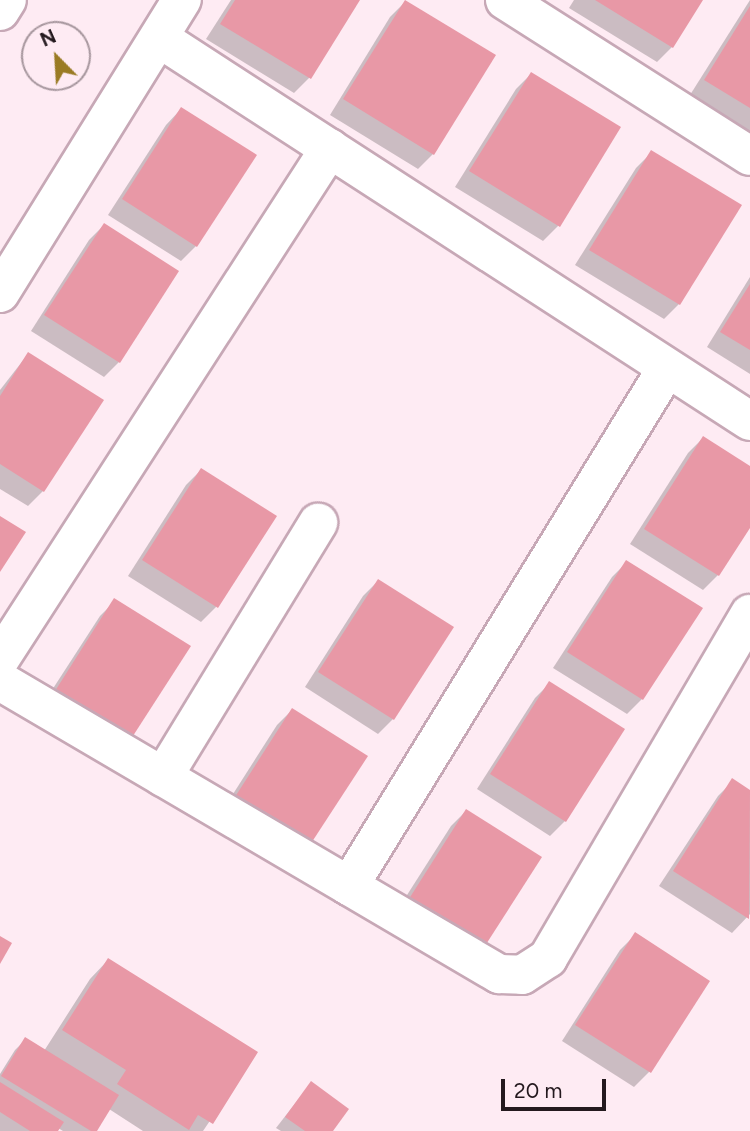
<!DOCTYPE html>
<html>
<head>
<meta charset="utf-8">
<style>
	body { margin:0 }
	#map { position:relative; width:750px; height:1131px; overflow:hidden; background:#feebf3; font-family:Figtree,sans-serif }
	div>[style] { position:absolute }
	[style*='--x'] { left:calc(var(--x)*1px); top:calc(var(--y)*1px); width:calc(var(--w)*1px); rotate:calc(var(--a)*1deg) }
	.shadow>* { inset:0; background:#0003 }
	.building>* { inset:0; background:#e898a6 }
	.roads { filter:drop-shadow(2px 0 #c7a8b6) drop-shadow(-2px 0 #c7a8b6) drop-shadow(0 2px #c7a8b6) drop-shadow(0 -2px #c7a8b6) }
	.minor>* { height:38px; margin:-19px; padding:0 19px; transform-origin:19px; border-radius:19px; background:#fff }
	.major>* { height:38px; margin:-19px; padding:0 19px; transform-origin:19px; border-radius:19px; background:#fff }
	span { translate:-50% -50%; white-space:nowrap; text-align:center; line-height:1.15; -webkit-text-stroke:6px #feebf3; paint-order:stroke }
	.north { position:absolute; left:21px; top:21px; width:70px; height:70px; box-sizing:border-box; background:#feebf3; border:2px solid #a7979e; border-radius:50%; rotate:336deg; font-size:19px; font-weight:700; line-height:28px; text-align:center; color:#24191e }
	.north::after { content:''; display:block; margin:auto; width:24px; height:32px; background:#9a7b24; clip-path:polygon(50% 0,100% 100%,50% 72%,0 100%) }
	.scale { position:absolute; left:501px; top:1079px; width:105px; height:32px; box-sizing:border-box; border:4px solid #24191e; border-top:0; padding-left:9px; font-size:21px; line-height:24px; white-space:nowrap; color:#24191e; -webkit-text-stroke:5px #feebf3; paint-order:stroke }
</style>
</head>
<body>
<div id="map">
	<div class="shadow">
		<div style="clip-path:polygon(231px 0,358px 0,309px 78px,294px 93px,206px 39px)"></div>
		<div style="clip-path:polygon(574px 0,701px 0,672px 47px,657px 62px,569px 8px)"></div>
		<div style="clip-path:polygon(750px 0,750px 132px,690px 95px)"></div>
		<div style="clip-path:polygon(405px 2px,433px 154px,418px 169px,330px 115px,390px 17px)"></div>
		<div style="clip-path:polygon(531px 74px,558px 226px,543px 241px,455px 187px,516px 89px)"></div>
		<div style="clip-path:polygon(181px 109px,196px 246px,181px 261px,108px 215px,166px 125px)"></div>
		<div style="clip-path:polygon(651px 153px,679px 304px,664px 319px,575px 265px,636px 168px)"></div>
		<div style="clip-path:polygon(104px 225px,177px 271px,119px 362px,104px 377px,31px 331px,89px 240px)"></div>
		<div style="clip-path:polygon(750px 277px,750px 374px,707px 347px)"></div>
		<div style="clip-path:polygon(28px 354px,101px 401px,43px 491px,28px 506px,0 489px,0 390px)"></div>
		<div style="clip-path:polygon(703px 438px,750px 468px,750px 525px,718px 575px,703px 590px,630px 544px,688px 453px)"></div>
		<div style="clip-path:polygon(201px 470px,216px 607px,201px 622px,128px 576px,186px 485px)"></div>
		<div style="clip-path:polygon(627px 562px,642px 699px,627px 714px,553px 668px,612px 577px)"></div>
		<div style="clip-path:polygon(378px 581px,393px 719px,378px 734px,305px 687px,363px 596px)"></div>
		<div style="clip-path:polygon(115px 601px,188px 647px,41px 707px,100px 616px)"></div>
		<div style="clip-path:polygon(550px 683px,565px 821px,550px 836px,477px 789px,535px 698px)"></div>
		<div style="clip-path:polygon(292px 710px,365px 756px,219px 816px,277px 725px)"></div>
		<div style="clip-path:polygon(733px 781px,750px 792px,750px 914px,732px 933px,659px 886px,718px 796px)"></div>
		<div style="clip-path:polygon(466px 811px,540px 858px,393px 917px,451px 826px)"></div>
		<div style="clip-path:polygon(635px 935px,649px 1072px,634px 1087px,562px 1041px,620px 950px)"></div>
		<div style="clip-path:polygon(108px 960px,256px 1053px,203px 1131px,143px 1131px,109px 1109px,95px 1131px,63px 1131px,58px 1128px,56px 1131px,0 1131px,0 1074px,15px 1050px,25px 1040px,44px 1051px,90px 979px)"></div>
		<div style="clip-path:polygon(311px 1083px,331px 1131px,281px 1131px,276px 1128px)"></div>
	</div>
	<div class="building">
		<div style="clip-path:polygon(235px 0,360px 0,311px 79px,220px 24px)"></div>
		<div style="clip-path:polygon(405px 0,496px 55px,434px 155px,343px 99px)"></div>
		<div style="clip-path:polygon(595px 0,703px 0,673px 48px)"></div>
		<div style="clip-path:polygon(750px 6px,750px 108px,704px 80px)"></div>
		<div style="clip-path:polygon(531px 72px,621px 127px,560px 227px,469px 171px)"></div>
		<div style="clip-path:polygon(181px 107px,257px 155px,197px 247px,122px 199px)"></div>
		<div style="clip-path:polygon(651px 150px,742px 205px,680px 305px,589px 250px)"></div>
		<div style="clip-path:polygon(104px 223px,179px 271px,120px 363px,44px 315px)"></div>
		<div style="clip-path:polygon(750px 284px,750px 350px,720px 332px)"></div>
		<div style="clip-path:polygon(28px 352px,104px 400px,44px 492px,0 464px,0 396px)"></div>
		<div style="clip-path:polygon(703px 436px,750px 466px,750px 528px,719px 576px,644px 529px)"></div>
		<div style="clip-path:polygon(201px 468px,277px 516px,218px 608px,142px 560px)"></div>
		<div style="clip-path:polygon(0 516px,26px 532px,0 572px)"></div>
		<div style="clip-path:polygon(626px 560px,703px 608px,643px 700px,567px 652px)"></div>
		<div style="clip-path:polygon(378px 579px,454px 627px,394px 720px,318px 672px)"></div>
		<div style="clip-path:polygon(114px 598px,191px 646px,131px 739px,55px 691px)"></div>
		<div style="clip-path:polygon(549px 681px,625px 729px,566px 822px,490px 774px)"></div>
		<div style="clip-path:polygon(292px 708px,368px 756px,308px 848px,233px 800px)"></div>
		<div style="clip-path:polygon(732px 778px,750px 790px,749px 919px,673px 871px)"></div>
		<div style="clip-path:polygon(466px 809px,542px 857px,483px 949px,407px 902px)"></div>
		<div style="clip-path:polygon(635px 932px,710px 981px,651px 1073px,575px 1025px)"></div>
		<div style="clip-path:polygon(0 936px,12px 943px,0 964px)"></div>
		<div style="clip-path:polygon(108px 958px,258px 1052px,213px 1124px,198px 1115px,189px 1130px,117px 1084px,126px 1070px,62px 1030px)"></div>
		<div style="clip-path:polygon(25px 1037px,119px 1095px,97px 1131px,91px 1131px,1px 1076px)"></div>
		<div style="clip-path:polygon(311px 1081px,349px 1109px,333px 1131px,305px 1131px,285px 1117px)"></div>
		<div style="clip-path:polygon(0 1082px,64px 1122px,58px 1131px,30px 1131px,0 1112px)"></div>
	</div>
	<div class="roads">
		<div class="minor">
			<div style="--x:505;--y:0;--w:290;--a:32.5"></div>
			<div style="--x:159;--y:38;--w:704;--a:32.95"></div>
			<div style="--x:0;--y:293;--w:345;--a:-58.2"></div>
			<div style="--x:0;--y:659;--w:608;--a:-57.15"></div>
			<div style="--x:0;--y:681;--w:579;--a:30.42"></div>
			<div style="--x:499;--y:974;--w:23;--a:2"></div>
			<div style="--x:522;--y:975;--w:31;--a:-33"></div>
			<div style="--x:548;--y:958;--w:399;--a:-59.6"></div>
			<div style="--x:163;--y:777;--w:298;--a:-58.6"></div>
			<div style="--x:349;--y:886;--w:608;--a:-58.45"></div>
		</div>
		<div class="major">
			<div style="--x:0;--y:11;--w:13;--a:-58"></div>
		</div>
	</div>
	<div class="north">N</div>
	<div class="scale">20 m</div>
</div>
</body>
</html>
